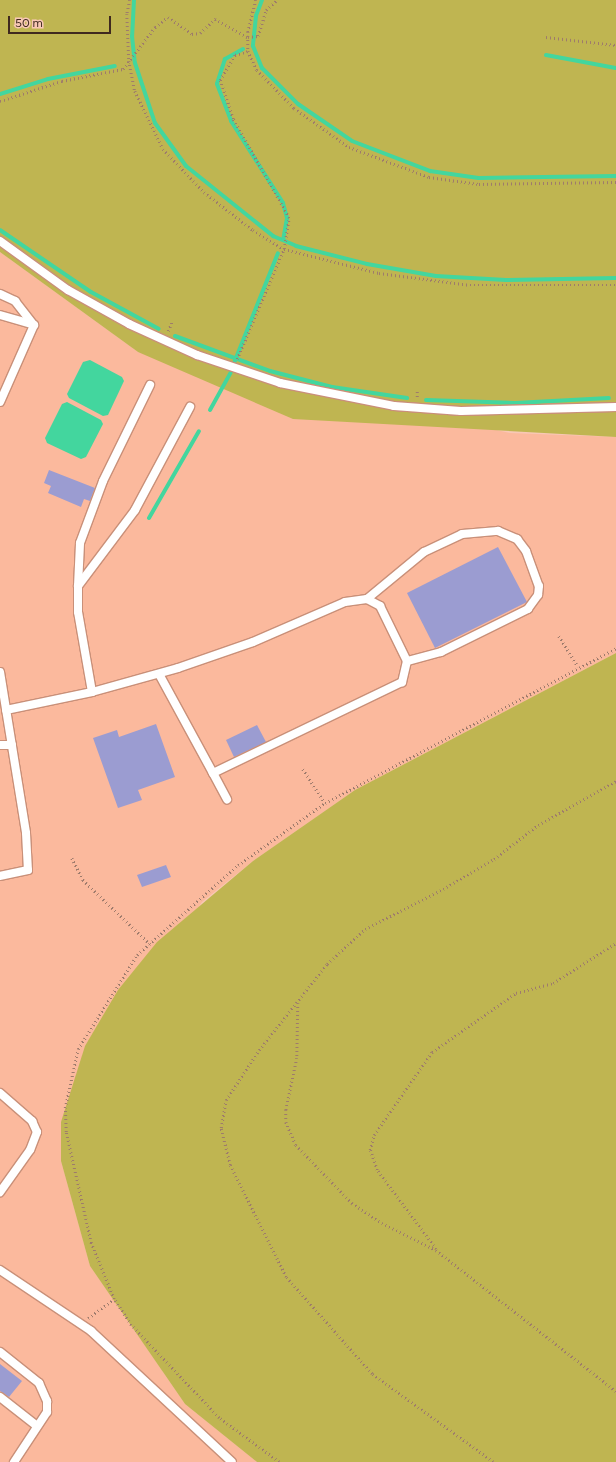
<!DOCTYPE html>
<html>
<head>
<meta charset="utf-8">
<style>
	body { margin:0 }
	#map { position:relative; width:616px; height:1462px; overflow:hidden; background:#f8c8b5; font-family:Figtree,sans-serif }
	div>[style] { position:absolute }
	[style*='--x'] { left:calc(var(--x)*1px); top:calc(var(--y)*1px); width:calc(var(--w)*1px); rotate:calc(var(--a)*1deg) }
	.built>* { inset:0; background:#fbb99d }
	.green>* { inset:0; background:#bfb551 }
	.water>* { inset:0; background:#43d69e }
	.stream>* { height:4px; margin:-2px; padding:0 2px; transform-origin:2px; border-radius:2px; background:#43d69e }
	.building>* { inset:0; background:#9b9cd1 }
	.path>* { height:2.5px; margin-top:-1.25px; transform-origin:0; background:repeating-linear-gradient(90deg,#9e7b6c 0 1px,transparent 0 4px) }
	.roads { filter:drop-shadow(1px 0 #c99079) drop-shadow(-1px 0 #c99079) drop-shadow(0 1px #c99079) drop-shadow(0 -1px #c99079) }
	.lane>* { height:8px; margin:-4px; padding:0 4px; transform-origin:4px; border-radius:4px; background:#fff }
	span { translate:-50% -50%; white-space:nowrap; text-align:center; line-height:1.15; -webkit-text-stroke:4px #f8c8b5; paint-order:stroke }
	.scale { position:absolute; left:8px; top:16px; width:103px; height:18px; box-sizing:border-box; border:2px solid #3f291f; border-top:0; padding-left:5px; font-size:12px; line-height:14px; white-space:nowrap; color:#3f291f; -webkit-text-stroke:3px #f8c8b5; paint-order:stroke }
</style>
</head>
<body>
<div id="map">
	<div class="built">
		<div style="clip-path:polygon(0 252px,138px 352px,510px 433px,616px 437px,616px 653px,355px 790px,253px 861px,202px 902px,61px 1122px,61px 1161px,90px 1266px,185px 1404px,257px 1462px,0 1462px)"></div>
	</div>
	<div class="green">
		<div style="clip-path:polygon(0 0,616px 0,616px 437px,293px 419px,138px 352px,0 252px)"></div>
		<div style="clip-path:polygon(616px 653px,616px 1462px,257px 1462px,185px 1404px,90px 1266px,61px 1161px,61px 1122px,85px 1046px,118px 990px,157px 942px,253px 861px,355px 790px)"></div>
	</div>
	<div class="water">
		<div style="clip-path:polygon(90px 360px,122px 377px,124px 381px,108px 415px,103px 416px,69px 398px,67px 394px,83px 362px)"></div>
		<div style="clip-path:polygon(67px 402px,101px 420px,103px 424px,86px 457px,81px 459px,47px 443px,45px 438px,62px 404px)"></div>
	</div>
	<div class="stream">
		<div style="--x:134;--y:0;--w:36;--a:93"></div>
		<div style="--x:132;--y:36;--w:27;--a:84"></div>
		<div style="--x:135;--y:63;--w:63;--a:71.6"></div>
		<div style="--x:155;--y:123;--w:53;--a:54.2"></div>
		<div style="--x:186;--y:166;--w:112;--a:38.8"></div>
		<div style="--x:273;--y:236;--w:25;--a:23"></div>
		<div style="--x:296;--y:246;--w:73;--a:14.2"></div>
		<div style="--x:367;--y:264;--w:70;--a:9.9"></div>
		<div style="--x:436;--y:276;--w:70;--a:3.3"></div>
		<div style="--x:506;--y:280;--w:110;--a:-1"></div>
		<div style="--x:262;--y:0;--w:17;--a:111"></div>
		<div style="--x:256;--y:16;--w:30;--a:96"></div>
		<div style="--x:253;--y:46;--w:24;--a:68"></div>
		<div style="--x:262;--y:68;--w:51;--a:45"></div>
		<div style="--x:298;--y:104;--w:65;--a:34.4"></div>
		<div style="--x:352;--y:141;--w:84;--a:21"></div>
		<div style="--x:430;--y:171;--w:49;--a:8.1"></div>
		<div style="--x:479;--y:178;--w:137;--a:-0.8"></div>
		<div style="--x:243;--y:49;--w:21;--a:151"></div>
		<div style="--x:225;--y:59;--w:26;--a:108"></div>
		<div style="--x:217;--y:84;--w:40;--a:69"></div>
		<div style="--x:231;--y:121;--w:97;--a:57.6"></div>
		<div style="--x:283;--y:203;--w:16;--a:75"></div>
		<div style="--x:287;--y:218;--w:22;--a:100"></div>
		<div style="--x:546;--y:55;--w:71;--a:10.5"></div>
		<div style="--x:0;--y:94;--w:50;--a:-17.4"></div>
		<div style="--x:48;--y:79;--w:68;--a:-11"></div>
		<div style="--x:0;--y:230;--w:110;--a:34.3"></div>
		<div style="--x:91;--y:292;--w:77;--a:28.6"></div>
		<div style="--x:175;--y:336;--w:101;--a:20.2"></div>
		<div style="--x:270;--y:371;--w:64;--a:14.5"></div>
		<div style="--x:332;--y:387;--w:76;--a:8.3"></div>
		<div style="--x:234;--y:363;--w:118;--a:-68.2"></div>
		<div style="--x:426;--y:400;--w:89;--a:1.9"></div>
		<div style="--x:515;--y:403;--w:94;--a:-3"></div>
		<div style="--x:210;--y:410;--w:43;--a:-61.1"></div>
		<div style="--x:149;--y:518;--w:100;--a:-60.1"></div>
	</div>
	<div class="building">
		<div style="clip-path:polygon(49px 470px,95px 488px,90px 501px,84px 499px,81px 507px,48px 493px,51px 486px,44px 483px)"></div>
		<div style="clip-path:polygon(498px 547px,527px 602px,435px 648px,407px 593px)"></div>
		<div style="clip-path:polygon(156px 724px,175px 777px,138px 790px,142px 800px,118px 808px,93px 738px,117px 730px,119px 737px)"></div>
		<div style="clip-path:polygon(257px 725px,266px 742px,234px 757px,226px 740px)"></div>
		<div style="clip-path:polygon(166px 865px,171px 877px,142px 887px,137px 875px)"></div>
		<div style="clip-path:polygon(0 1364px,22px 1381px,9px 1397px,0 1391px)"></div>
	</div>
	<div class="path">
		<div style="--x:130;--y:0;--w:14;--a:102"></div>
		<div style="--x:127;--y:14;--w:47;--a:87.6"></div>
		<div style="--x:129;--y:61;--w:31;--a:79"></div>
		<div style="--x:135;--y:91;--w:64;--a:64.2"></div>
		<div style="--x:163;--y:149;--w:59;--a:46.4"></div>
		<div style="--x:204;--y:192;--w:62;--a:37.8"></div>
		<div style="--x:253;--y:230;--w:36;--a:32"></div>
		<div style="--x:284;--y:249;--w:98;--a:14.2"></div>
		<div style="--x:379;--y:273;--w:92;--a:7.5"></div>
		<div style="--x:470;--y:285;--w:146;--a:0"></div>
		<div style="--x:256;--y:0;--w:33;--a:104"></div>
		<div style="--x:248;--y:32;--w:19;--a:90"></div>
		<div style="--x:248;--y:51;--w:21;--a:65"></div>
		<div style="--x:257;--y:70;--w:53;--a:45.8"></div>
		<div style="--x:294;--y:108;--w:67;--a:35.3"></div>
		<div style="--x:349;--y:147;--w:85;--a:20.6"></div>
		<div style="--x:429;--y:177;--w:50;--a:8"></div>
		<div style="--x:479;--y:184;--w:137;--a:-0.8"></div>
		<div style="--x:546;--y:37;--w:70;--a:6.5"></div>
		<div style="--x:0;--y:101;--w:65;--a:-17.9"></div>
		<div style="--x:62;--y:81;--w:62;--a:-11.1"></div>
		<div style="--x:123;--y:69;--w:53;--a:-52.7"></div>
		<div style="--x:155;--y:27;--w:16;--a:-38"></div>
		<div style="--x:168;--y:17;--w:29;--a:35"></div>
		<div style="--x:192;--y:34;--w:8;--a:-7"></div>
		<div style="--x:200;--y:33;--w:21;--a:-43"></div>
		<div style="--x:215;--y:19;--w:38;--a:29"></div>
		<div style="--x:248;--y:37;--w:10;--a:-6"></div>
		<div style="--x:258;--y:36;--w:27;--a:-73"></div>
		<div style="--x:266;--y:10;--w:15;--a:-42"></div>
		<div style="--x:168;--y:331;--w:10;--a:-66"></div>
		<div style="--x:237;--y:359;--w:120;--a:-66.9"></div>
		<div style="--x:284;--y:249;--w:31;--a:-81"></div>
		<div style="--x:289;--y:218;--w:114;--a:-119.5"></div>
		<div style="--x:233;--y:119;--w:41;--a:-108.4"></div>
		<div style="--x:220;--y:80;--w:29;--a:-59"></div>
		<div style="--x:235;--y:55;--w:14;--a:-17"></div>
		<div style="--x:417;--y:397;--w:6;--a:-90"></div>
		<div style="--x:559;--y:636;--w:36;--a:58"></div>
		<div style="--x:303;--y:769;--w:40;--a:57.1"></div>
		<div style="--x:72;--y:858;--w:25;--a:63"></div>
		<div style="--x:83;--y:880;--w:93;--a:43.7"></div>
		<div style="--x:298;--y:1003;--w:55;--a:91"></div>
		<div style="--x:297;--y:1058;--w:53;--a:101.9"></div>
		<div style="--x:286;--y:1110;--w:12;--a:90"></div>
		<div style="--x:286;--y:1122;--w:25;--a:67"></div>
		<div style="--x:296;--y:1145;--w:81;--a:46"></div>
		<div style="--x:352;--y:1203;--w:36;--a:34"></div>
		<div style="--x:382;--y:1223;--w:60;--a:26.6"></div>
		<div style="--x:436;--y:1250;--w:229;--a:38.1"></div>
		<div style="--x:436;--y:1249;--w:99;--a:-126.8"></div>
		<div style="--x:377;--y:1170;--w:21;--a:-109"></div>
		<div style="--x:370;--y:1150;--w:16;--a:-75"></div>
		<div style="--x:374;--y:1135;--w:101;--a:-55.1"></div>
		<div style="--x:432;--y:1052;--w:103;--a:-35.1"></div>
		<div style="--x:516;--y:993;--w:38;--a:-15"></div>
		<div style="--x:553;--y:983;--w:75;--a:-32.4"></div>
		<div style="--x:88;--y:1318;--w:32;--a:-36"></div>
		<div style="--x:279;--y:1462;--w:74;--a:-143.7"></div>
		<div style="--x:219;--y:1418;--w:128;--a:-133.4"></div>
		<div style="--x:131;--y:1325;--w:31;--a:-123"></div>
		<div style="--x:114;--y:1299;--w:61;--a:-112.3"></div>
		<div style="--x:91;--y:1243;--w:114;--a:-102.7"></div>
		<div style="--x:66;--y:1132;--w:24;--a:-92"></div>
		<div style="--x:65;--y:1108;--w:60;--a:-77.6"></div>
		<div style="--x:78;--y:1049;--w:111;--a:-57.9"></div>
		<div style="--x:137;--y:955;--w:135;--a:-41.7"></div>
		<div style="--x:238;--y:865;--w:107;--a:-35.5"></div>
		<div style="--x:325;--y:803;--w:330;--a:-28"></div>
		<div style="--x:493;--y:1462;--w:150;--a:-144"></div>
		<div style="--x:372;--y:1374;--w:130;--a:-131.6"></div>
		<div style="--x:286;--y:1277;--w:125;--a:-116.6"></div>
		<div style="--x:230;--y:1165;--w:38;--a:-104"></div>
		<div style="--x:221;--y:1128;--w:28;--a:-80"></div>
		<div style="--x:226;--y:1100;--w:60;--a:-56.6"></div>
		<div style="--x:259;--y:1050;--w:110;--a:-51.7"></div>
		<div style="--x:327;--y:964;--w:52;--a:-42.6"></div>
		<div style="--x:365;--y:929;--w:88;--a:-27.1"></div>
		<div style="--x:443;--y:889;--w:59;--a:-30.5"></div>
		<div style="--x:494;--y:859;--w:56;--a:-37.7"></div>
		<div style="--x:538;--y:825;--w:90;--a:-29.4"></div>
	</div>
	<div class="roads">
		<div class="lane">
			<div style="--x:0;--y:241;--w:84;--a:35.8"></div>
			<div style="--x:68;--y:290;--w:70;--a:29.1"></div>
			<div style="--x:129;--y:324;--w:75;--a:24.5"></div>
			<div style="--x:197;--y:355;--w:88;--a:18.6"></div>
			<div style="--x:280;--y:383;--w:116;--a:11.4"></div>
			<div style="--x:394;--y:406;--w:67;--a:4.3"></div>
			<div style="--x:461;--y:411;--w:155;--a:-1.5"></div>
			<div style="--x:0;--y:294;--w:17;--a:25"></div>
			<div style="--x:15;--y:301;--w:31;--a:52"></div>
			<div style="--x:34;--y:325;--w:84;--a:113.8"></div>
			<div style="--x:0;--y:315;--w:35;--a:16"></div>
			<div style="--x:78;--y:586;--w:43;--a:-87.3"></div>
			<div style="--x:80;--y:543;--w:66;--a:-69.6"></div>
			<div style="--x:103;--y:481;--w:107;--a:-63.9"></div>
			<div style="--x:367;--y:599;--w:74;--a:-39.5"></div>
			<div style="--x:424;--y:552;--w:42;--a:-25.3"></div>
			<div style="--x:462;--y:534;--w:36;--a:-5"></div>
			<div style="--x:498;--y:531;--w:21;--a:23"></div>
			<div style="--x:517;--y:539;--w:15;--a:53"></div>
			<div style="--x:526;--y:551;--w:37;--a:70"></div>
			<div style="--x:539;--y:586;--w:9;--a:96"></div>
			<div style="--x:538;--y:595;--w:17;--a:126"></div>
			<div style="--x:528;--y:609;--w:97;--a:153.7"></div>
			<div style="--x:441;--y:652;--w:35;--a:165"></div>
			<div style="--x:0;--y:672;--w:163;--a:80.8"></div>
			<div style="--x:26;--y:833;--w:37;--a:87"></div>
			<div style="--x:28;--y:870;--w:29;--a:168"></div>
			<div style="--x:159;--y:674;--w:113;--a:61.4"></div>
			<div style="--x:92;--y:692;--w:89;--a:-15.6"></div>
			<div style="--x:178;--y:668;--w:79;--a:-19.1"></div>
			<div style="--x:253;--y:642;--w:100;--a:-23.5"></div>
			<div style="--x:345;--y:602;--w:22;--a:-8"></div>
			<div style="--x:367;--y:599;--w:15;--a:28"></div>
			<div style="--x:380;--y:606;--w:61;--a:63.9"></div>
			<div style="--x:407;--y:661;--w:22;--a:103"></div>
			<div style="--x:402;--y:682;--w:210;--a:154.3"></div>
			<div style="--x:213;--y:773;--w:30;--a:62"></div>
			<div style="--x:6;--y:710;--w:88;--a:-11.8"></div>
			<div style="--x:92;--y:692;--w:81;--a:-99.9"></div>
			<div style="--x:78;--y:612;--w:26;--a:-90"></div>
			<div style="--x:78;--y:586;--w:95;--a:-53.1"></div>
			<div style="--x:135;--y:510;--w:117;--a:-61.9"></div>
			<div style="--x:0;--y:745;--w:12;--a:0"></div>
			<div style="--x:0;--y:1093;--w:43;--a:41.2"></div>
			<div style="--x:32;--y:1121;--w:12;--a:66"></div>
			<div style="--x:37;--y:1132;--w:19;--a:111"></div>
			<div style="--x:30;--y:1150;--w:52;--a:125.5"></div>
			<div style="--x:0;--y:1270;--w:110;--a:33.8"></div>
			<div style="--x:91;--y:1331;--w:192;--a:42.9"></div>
			<div style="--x:0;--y:1352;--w:50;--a:38.5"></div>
			<div style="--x:39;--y:1383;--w:20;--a:66"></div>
			<div style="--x:47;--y:1401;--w:11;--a:90"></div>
			<div style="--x:47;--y:1412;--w:60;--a:123.4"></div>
			<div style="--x:0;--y:1397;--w:47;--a:38.1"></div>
		</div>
	</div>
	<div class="scale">50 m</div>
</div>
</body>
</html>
